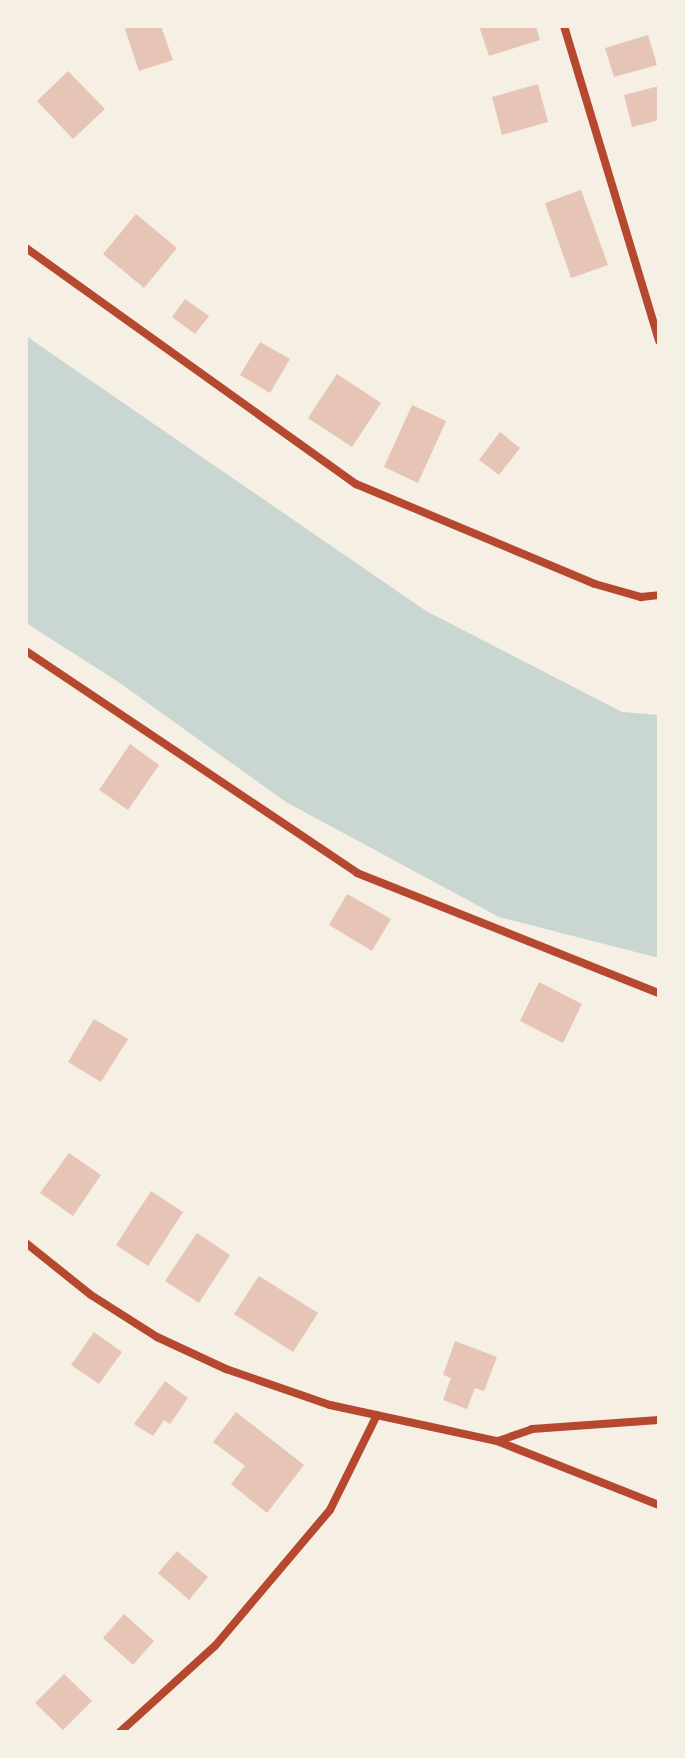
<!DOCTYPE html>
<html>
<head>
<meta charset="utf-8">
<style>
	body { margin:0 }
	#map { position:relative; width:685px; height:1758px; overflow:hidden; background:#f6efe4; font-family:Helvetica,sans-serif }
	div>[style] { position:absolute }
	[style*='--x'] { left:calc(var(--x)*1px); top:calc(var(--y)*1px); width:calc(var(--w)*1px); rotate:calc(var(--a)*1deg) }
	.water>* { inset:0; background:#c9d6d2 }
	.building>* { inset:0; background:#e6c5b7 }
	.minor>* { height:8px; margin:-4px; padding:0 4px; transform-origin:4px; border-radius:4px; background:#b5482f }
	span { translate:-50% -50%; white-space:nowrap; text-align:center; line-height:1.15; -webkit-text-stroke:8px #f6efe4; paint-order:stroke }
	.frame { position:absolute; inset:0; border:28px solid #f6efe4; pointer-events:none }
</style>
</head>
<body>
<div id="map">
	<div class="water">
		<div style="clip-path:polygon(26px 336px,426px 611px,622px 712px,659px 715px,659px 958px,499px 917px,286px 802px,117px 681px,26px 623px)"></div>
	</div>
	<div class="building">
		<div style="clip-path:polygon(124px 26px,161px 26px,173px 60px,139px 71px)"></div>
		<div style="clip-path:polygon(479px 26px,536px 26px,540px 40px,489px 56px)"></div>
		<div style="clip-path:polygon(648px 35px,657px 65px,614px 77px,605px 48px)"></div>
		<div style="clip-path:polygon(68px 71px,105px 109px,73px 139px,37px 101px)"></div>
		<div style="clip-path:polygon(538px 84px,548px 122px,502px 135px,492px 97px)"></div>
		<div style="clip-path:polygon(659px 86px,659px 120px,632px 127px,624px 95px)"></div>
		<div style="clip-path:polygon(581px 190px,608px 265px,571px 278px,545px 203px)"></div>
		<div style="clip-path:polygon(136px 214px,177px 248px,144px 288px,103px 254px)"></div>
		<div style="clip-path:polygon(185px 299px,209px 316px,195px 334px,172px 317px)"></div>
		<div style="clip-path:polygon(260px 342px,290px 359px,270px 393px,240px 375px)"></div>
		<div style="clip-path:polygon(337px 374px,381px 403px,352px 447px,308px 418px)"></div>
		<div style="clip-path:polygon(412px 405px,446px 421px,418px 483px,384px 467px)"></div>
		<div style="clip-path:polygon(500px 432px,520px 448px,499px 475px,479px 460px)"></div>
		<div style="clip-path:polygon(130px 744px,159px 765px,128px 810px,99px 790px)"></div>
		<div style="clip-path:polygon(347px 894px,391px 919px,372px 951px,329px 925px)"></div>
		<div style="clip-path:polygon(539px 982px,582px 1004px,563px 1043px,520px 1021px)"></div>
		<div style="clip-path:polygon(94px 1019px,128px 1039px,101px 1082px,68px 1062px)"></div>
		<div style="clip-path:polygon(69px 1153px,101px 1175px,73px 1216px,40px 1193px)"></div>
		<div style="clip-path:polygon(151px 1191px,183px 1212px,148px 1266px,116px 1245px)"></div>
		<div style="clip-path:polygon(197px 1233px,230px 1255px,199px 1303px,165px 1281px)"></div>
		<div style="clip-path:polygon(259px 1276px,318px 1313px,293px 1352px,234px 1314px)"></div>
		<div style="clip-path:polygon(94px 1332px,122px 1352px,99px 1384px,71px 1365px)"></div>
		<div style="clip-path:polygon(455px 1341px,497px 1357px,484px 1391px,475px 1388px,467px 1409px,443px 1400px,451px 1378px,443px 1375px)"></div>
		<div style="clip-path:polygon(165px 1381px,188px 1398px,170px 1424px,164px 1420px,153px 1436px,134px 1424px)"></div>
		<div style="clip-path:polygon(236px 1412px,304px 1465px,267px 1513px,231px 1484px,245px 1466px,213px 1442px)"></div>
		<div style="clip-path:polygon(177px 1551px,208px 1577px,189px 1600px,158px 1573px)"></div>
		<div style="clip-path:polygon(124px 1614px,154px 1641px,133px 1665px,103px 1638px)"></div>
		<div style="clip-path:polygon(64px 1674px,92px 1701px,63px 1730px,35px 1703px)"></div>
	</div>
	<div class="minor">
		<div style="--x:564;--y:26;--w:329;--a:73.2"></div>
		<div style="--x:26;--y:248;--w:406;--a:35.6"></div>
		<div style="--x:356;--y:484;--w:259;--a:22.7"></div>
		<div style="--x:595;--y:584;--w:48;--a:15.8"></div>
		<div style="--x:641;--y:597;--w:18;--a:-6"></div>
		<div style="--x:26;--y:651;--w:399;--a:33.8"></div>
		<div style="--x:357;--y:873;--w:325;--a:21.7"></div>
		<div style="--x:26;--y:1243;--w:83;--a:38.7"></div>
		<div style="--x:91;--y:1295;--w:78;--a:32.5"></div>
		<div style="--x:157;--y:1337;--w:76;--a:24.9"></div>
		<div style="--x:226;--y:1369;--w:110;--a:19.1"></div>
		<div style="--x:330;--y:1405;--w:171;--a:12.2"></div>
		<div style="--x:497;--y:1441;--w:174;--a:21.6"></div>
		<div style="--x:498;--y:1441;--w:36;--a:-19"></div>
		<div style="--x:532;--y:1429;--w:127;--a:-4.1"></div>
		<div style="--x:120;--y:1732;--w:128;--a:-42.2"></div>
		<div style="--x:215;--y:1646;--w:178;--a:-49.8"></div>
		<div style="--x:330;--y:1510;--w:106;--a:-63.7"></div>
	</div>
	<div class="frame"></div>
</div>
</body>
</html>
